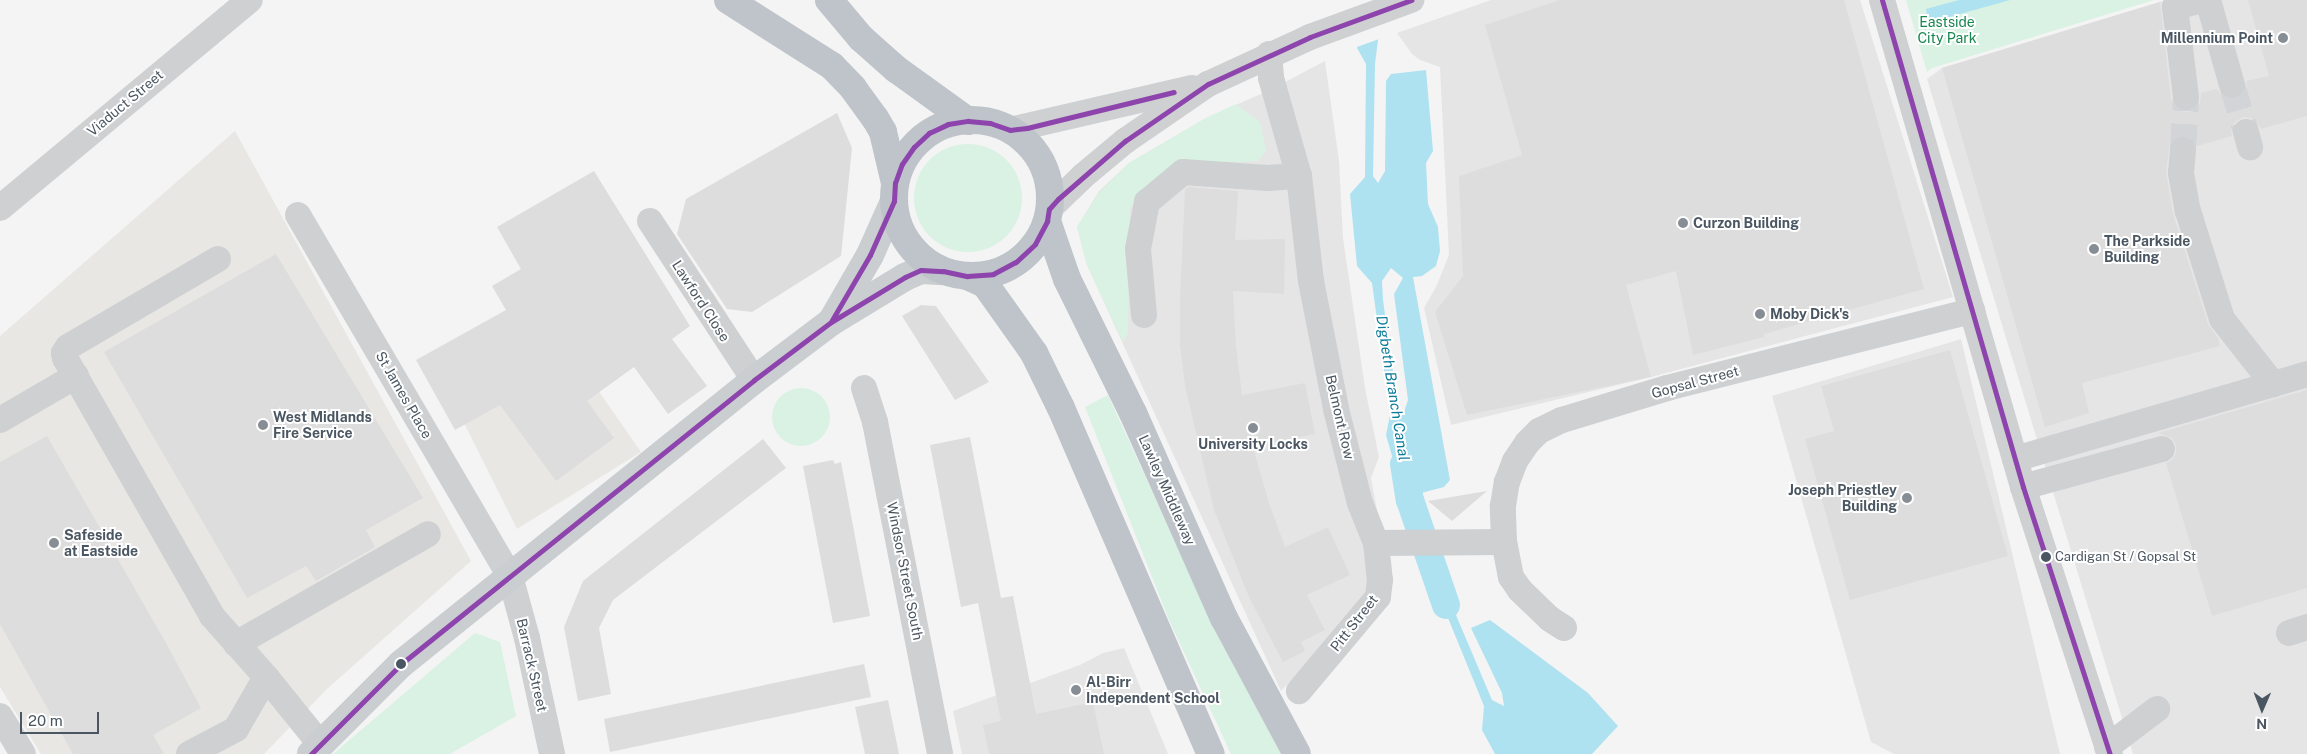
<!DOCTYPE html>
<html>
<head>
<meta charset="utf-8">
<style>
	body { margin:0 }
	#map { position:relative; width:2307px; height:754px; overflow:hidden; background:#f4f4f4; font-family:"Public Sans",sans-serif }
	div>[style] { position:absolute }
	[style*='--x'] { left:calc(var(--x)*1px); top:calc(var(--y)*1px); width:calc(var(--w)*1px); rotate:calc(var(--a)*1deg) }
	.commercial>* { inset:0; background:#e8e7e3 }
	.education>* { inset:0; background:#e6e5e6 }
	.green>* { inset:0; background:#d9f2e3 }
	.round { border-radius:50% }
	.water>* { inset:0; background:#aee2f0 }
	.pier>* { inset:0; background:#f4f4f4 }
	.canal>* { height:28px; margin:-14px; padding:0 14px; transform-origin:14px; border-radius:14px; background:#aee2f0 }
	.building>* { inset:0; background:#ddddde }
	.minor-tunnel>* { height:26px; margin-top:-13px; transform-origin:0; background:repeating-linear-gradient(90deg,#d2d4d7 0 26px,transparent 0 39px) }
	.minor>* { height:26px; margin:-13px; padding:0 13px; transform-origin:13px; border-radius:13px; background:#ced0d2 }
	.major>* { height:28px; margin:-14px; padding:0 14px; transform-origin:14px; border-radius:14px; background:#caced1 }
	.highway>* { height:28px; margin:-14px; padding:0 14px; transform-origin:14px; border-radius:14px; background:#bec4c9 }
	.highway>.ring { margin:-14px; padding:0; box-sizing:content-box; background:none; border:28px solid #bec4c9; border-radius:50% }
	.bus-1>* { height:5px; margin:-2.5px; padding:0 2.5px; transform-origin:2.5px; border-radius:2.5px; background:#8e44ad }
	.dots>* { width:14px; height:14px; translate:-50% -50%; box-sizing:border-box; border:2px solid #fff; border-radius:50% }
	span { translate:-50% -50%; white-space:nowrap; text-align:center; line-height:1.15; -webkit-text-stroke:4px #fff; paint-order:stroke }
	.bus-label { font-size:13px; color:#4a5661 }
	.left { translate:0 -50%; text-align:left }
	.park-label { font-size:14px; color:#17864f }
	.poi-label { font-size:14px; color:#4a5661; font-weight:700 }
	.right { translate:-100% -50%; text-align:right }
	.street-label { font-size:14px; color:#4a5661 }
	.water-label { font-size:15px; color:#0c7c9b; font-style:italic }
	.north { position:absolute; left:2237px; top:684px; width:50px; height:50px; -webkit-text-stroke:4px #fff; paint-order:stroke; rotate:181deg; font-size:14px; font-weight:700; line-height:20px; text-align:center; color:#4a5661 }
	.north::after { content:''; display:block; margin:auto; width:18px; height:22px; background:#4a5661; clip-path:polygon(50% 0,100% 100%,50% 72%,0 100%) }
	.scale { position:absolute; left:20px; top:712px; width:79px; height:22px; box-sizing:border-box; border:2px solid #4a5661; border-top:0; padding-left:6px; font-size:15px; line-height:18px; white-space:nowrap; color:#4a5661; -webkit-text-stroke:4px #fff; paint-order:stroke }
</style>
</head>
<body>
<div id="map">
	<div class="commercial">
		<div style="clip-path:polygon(235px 131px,471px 561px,327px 689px,264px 754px,41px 754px,0 687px,0 336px)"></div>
		<div style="clip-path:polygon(566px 344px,641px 452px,517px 529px,461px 417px)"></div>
	</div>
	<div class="education">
		<div style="clip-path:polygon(1491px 0,1860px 0,1953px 297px,1651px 377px,1451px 425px,1424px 308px,1436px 287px,1449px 255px,1440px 67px,1420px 60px,1412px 54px,1397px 33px)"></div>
		<div style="clip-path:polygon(2166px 0,2307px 0,2307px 754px,2133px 754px,1927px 79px,1942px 68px)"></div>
		<div style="clip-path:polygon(1325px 61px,1339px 161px,1343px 238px,1365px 388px,1379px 457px,1371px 478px,1386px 558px,1370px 598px,1281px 691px,1087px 265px,1077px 227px,1099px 191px,1129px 163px,1206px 118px,1270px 90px)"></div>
		<div style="clip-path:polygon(1961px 339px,2060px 754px,1894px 754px,1871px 742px,1772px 396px)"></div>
		<div style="clip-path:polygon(1124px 648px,1168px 754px,962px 754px,953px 711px,1080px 665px,1103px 653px)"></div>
	</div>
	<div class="green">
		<div style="clip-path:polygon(1906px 0,2154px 0,1932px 68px,1927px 72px)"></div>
		<div style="clip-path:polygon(1236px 104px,1260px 122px,1266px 151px,1258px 161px,1171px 166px,1130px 208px,1128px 333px,1123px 342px,1087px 265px,1077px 227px,1098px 194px,1129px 163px,1206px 118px)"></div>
		<div class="round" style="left:914px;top:144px;width:108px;height:108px"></div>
		<div class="round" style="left:772px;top:388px;width:58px;height:58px"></div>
		<div style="clip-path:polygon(1108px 395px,1217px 634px,1281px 754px,1231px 754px,1169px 620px,1085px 407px)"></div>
		<div style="clip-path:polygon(475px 633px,500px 642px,516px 716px,450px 754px,333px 754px)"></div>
	</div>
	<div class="water">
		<div style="clip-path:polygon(evenodd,1353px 0,1383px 0,1375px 64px,1373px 176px,1378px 183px,1385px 171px,1386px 81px,1391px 74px,1426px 70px,1433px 151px,1426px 163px,1428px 204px,1438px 227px,1440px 251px,1436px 266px,1422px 276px,1413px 277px,1450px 480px,1444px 487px,1421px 493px,1418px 502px,1404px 498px,1386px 435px,1390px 415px,1372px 283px,1357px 266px,1350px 194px,1365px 177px,1366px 64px,1357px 48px,1353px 0,1391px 268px,1403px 278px,1394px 294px,1408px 400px,1403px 415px,1398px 409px,1383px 300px,1382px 281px,1391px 268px)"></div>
		<div style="clip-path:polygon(1959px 0,2010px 0,1928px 23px,1926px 9px)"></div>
		<div style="clip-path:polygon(1428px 569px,1440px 572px,1450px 601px,1492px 700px,1504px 706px,1502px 693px,1471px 628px,1490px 620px,1588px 693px,1618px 726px,1592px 754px,1495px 754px,1482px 730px,1484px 706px)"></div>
	</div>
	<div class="pier">
		<div style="clip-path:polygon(1350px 0,1385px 0,1382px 38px,1354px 48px)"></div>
	</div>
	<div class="canal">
		<div style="--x:1404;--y:464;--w:36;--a:81"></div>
		<div style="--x:1410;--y:500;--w:111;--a:71.1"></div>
	</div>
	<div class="building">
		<div style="clip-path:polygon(1560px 0,1844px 0,1924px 289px,1764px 334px,1764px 337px,1693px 355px,1676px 271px,1626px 285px,1651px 377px,1467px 415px,1435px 312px,1463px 276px,1459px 176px,1522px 155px,1485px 25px)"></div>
		<div style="clip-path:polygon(2248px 0,2307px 0,2307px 116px,2261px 129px,2256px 121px,2250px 118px,2243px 117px,2235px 122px,2231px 129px,2232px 136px,2197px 146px,2192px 138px,2185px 135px,2176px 137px,2170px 142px,2166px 172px,2173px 214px,2208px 324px,2218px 338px,2220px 346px,2082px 383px,2089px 413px,2045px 427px,1942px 68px,2160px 2px,2171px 99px,2174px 106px,2180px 111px,2188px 112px,2195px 109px,2200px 103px,2201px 93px,2217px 89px,2222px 96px,2228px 99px,2236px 100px,2243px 95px,2247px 88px,2246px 81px,2269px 76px)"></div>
		<div style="clip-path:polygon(837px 113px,852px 148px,841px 256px,752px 312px,727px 309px,677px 234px,686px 199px)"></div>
		<div style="clip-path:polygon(594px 171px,690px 326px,672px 339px,707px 386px,668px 414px,634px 367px,587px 401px,614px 438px,556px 481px,500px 405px,455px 430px,416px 360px,506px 310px,492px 286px,521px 269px,497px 227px)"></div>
		<div style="clip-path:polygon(1188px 187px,1238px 191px,1235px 240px,1285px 239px,1284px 294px,1233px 291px,1236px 346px,1242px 395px,1305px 383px,1315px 434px,1253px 447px,1269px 503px,1285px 547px,1328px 527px,1350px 575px,1307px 595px,1325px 630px,1301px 642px,1305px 651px,1283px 662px,1249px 597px,1214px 510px,1185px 386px,1180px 345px,1180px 298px,1185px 190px)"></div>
		<div style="clip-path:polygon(276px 254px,423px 498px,366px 530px,375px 547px,316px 581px,306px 566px,247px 598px,104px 352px)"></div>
		<div style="clip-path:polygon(921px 305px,936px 306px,989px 382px,955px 400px,902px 316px)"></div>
		<div style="clip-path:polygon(1950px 350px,2008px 556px,1850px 600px,1805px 439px,1834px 431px,1821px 386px)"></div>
		<div style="clip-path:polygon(2307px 390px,2307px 588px,2212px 616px,2166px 463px,2172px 460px,2176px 453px,2176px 445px,2172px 438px,2158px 433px)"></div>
		<div style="clip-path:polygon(47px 436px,166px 643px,201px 708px,153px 735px,164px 754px,73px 754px,0 624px,0 462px)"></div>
		<div style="clip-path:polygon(970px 437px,1001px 598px,1013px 596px,1036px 714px,1093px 702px,1104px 754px,989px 754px,983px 725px,1001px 721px,978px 603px,961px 607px,930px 445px)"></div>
		<div style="clip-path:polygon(763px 439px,786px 468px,613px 600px,599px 628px,611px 694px,578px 701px,564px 627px,583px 581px)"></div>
		<div style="clip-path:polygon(833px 460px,835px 464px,841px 462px,870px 616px,833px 623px,803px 466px)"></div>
		<div style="clip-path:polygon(1487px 491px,1452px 521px,1428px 501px)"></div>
		<div style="clip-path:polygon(864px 664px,871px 697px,610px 752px,604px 719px)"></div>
		<div style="clip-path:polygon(888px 700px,899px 754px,865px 754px,855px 707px)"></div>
	</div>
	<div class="minor-tunnel">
		<div style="--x:2232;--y:85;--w:49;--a:73.4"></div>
		<div style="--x:2183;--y:150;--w:53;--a:-86.8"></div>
	</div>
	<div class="minor">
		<div style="--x:1882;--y:0;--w:507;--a:73.85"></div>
		<div style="--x:2023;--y:487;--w:281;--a:72"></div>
		<div style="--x:2208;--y:0;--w:88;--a:74.2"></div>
		<div style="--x:1269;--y:54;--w:24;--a:85"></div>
		<div style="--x:1271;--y:78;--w:102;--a:74.1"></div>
		<div style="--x:1299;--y:176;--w:106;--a:83.5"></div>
		<div style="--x:1311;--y:281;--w:130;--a:78.9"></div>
		<div style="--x:1336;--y:409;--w:97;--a:75.7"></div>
		<div style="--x:1360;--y:503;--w:43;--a:68.2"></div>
		<div style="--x:1376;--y:543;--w:37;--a:84"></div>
		<div style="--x:1380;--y:580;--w:17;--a:97"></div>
		<div style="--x:1378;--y:597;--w:123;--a:130"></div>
		<div style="--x:2186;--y:97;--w:91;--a:-97"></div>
		<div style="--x:2175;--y:7;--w:29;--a:-14"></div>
		<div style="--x:1010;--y:130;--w:187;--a:-13"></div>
		<div style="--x:2246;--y:132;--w:16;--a:75"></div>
		<div style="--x:2183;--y:150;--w:23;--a:95"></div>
		<div style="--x:2181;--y:173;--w:39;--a:80"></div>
		<div style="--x:2188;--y:211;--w:113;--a:72.5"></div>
		<div style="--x:2222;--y:319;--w:83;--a:51.9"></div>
		<div style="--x:0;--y:208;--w:325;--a:-39.8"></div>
		<div style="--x:1049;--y:209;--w:47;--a:-44.1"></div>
		<div style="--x:1083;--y:176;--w:55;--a:-39.8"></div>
		<div style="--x:1125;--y:141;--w:101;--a:-34.5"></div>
		<div style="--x:1208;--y:84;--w:112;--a:-24.7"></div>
		<div style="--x:1310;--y:37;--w:108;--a:-20.1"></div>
		<div style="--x:298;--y:215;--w:419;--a:59.6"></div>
		<div style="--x:510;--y:576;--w:64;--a:74.7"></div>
		<div style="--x:527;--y:638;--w:119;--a:77.8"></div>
		<div style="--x:650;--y:221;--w:190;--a:56.8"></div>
		<div style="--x:218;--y:259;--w:174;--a:149.6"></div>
		<div style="--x:68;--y:347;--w:7;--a:124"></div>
		<div style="--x:64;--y:353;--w:5;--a:79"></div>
		<div style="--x:65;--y:358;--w:297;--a:60.3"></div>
		<div style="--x:212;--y:616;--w:81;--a:48.5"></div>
		<div style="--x:266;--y:677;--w:86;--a:51.1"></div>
		<div style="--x:1144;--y:315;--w:66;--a:-95.2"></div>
		<div style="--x:1138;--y:249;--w:48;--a:-79.2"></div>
		<div style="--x:1147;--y:202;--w:47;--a:-39.8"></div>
		<div style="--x:1183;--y:172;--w:85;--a:4"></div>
		<div style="--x:1268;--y:178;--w:31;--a:-4"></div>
		<div style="--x:864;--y:388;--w:36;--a:72"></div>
		<div style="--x:875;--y:422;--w:338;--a:78.9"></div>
		<div style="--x:0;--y:420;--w:88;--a:-30.1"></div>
		<div style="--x:2015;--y:459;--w:304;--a:-16.2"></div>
		<div style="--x:2023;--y:487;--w:144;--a:-15.3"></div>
		<div style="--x:1376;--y:543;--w:128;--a:-0.4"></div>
		<div style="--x:1564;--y:628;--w:17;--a:-147"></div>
		<div style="--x:1550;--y:619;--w:42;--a:-136"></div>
		<div style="--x:1520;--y:590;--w:16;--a:-125"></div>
		<div style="--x:1511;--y:577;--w:36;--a:-101"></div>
		<div style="--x:1504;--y:542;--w:36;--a:-92"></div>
		<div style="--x:1503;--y:506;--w:24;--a:-81"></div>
		<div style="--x:1507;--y:482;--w:22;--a:-69"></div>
		<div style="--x:1515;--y:461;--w:22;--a:-56"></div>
		<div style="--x:1527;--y:443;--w:17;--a:-45"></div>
		<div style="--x:1539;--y:431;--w:25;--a:-26"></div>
		<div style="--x:1562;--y:420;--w:110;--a:-16.9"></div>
		<div style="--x:1667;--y:388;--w:315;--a:-14.2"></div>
		<div style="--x:2289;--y:633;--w:19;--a:-18"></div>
		<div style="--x:236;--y:644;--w:221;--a:-29.8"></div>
		<div style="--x:0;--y:716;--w:44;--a:58.8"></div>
		<div style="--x:2107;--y:747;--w:63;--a:-37.2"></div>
		<div style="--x:189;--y:754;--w:53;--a:-28"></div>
		<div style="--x:236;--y:729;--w:60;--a:-60"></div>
	</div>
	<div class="major">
		<div style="--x:833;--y:319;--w:74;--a:-60"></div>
		<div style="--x:870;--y:255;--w:59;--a:-66"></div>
		<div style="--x:311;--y:754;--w:127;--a:-45"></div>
		<div style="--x:401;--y:664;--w:453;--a:-38.8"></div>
		<div style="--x:754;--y:380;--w:96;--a:-37"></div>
		<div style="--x:831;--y:322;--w:87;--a:-31.3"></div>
		<div style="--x:905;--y:277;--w:17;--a:-24"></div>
		<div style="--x:921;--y:270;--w:22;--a:3"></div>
	</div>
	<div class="highway">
		<div style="--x:728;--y:0;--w:123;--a:32.4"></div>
		<div style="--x:832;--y:66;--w:30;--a:46"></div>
		<div style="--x:853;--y:88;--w:37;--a:54"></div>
		<div style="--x:875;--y:118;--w:16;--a:60"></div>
		<div style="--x:883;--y:132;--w:52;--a:76.8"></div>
		<div style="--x:829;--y:0;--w:50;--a:49.9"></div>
		<div style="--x:861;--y:38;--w:47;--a:41.5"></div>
		<div style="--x:896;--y:69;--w:89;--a:35.8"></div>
		<div class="ring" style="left:894px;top:120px;width:128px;height:128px"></div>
		<div style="--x:1047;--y:221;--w:61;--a:71"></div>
		<div style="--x:1067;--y:279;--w:149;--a:63.8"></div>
		<div style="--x:1133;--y:413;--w:224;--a:66.1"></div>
		<div style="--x:1224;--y:618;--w:154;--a:61.8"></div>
		<div style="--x:967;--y:276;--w:20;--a:24"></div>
		<div style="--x:985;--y:284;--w:85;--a:54.6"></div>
		<div style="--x:1034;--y:353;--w:61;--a:63.9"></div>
		<div style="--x:1061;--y:408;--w:377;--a:66.6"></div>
	</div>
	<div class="bus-1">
		<div style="--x:1882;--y:0;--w:507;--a:73.85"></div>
		<div style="--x:2023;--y:487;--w:281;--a:72"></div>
		<div style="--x:832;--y:320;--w:75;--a:-59.7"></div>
		<div style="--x:870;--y:255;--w:59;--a:-66"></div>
		<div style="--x:894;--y:201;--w:18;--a:-87"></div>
		<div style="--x:895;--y:183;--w:20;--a:-70"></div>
		<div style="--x:902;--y:164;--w:21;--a:-55"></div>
		<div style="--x:914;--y:147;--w:21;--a:-43"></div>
		<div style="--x:929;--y:133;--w:21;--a:-25"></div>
		<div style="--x:948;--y:124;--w:20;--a:-9"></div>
		<div style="--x:968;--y:121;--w:22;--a:5"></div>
		<div style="--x:990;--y:123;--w:21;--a:19"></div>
		<div style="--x:1010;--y:130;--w:17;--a:-7"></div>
		<div style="--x:1027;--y:128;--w:151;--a:-13.8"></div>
		<div style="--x:311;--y:754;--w:127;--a:-45"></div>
		<div style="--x:401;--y:664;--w:453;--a:-38.8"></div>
		<div style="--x:754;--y:380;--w:96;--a:-37"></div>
		<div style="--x:831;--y:322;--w:87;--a:-31.3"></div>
		<div style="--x:905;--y:277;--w:17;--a:-24"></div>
		<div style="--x:921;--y:270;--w:22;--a:3"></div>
		<div style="--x:943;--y:271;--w:25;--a:12"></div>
		<div style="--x:967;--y:276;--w:26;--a:-4"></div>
		<div style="--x:993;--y:274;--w:26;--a:-28"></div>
		<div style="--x:1016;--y:262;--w:26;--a:-43"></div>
		<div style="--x:1035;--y:244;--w:26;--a:-62"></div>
		<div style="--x:1047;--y:221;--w:12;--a:-81"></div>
		<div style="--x:1049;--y:209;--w:13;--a:-48"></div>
		<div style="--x:1058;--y:199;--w:89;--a:-40.9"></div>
		<div style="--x:1125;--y:141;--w:101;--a:-34.5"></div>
		<div style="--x:1208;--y:84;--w:112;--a:-24.7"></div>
		<div style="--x:1310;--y:37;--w:108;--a:-20.1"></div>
	</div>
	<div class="dots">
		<div style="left:2283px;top:38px;background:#868d94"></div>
		<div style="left:1683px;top:223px;background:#868d94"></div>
		<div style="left:2094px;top:249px;background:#868d94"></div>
		<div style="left:1760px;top:314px;background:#868d94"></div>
		<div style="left:263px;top:425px;background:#868d94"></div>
		<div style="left:1253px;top:428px;background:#868d94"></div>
		<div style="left:1907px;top:498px;background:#868d94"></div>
		<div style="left:54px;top:543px;background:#868d94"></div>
		<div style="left:2046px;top:557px;background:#4a5661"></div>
		<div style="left:401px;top:664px;background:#4a5661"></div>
		<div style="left:1076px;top:690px;background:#868d94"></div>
	</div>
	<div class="bus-label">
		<span class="left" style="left:2055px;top:557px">Cardigan St / Gopsal St</span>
	</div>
	<div class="park-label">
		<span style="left:1947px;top:30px">Eastside<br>City Park</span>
	</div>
	<div class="poi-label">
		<span class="right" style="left:2273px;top:38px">Millennium Point</span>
		<span class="left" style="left:1693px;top:223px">Curzon Building</span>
		<span class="left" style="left:2104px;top:249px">The Parkside<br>Building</span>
		<span class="left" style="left:1770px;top:314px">Moby Dick's</span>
		<span class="left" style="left:273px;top:425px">West Midlands<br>Fire Service</span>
		<span style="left:1253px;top:444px">University Locks</span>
		<span class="right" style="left:1897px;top:498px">Joseph Priestley<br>Building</span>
		<span class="left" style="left:64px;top:543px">Safeside<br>at Eastside</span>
		<span class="left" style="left:1086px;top:690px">Al-Birr<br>Independent School</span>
	</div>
	<div class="street-label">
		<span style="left:125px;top:103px;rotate:-40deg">Viaduct Street</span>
		<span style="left:701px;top:301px;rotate:57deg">Lawford Close</span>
		<span style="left:1695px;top:382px;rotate:-15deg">Gopsal Street</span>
		<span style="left:404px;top:395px;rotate:60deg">St James Place</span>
		<span style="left:1340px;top:417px;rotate:77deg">Belmont Row</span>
		<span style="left:1167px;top:490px;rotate:66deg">Lawley Middleway</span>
		<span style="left:905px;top:571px;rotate:79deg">Windsor Street South</span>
		<span style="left:1354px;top:623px;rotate:-52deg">Pitt Street</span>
		<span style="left:532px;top:665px;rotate:77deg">Barrack Street</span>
	</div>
	<div class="water-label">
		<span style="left:1393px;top:388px;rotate:81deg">Digbeth Branch Canal</span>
	</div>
	<div class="north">N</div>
	<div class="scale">20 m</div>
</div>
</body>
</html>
